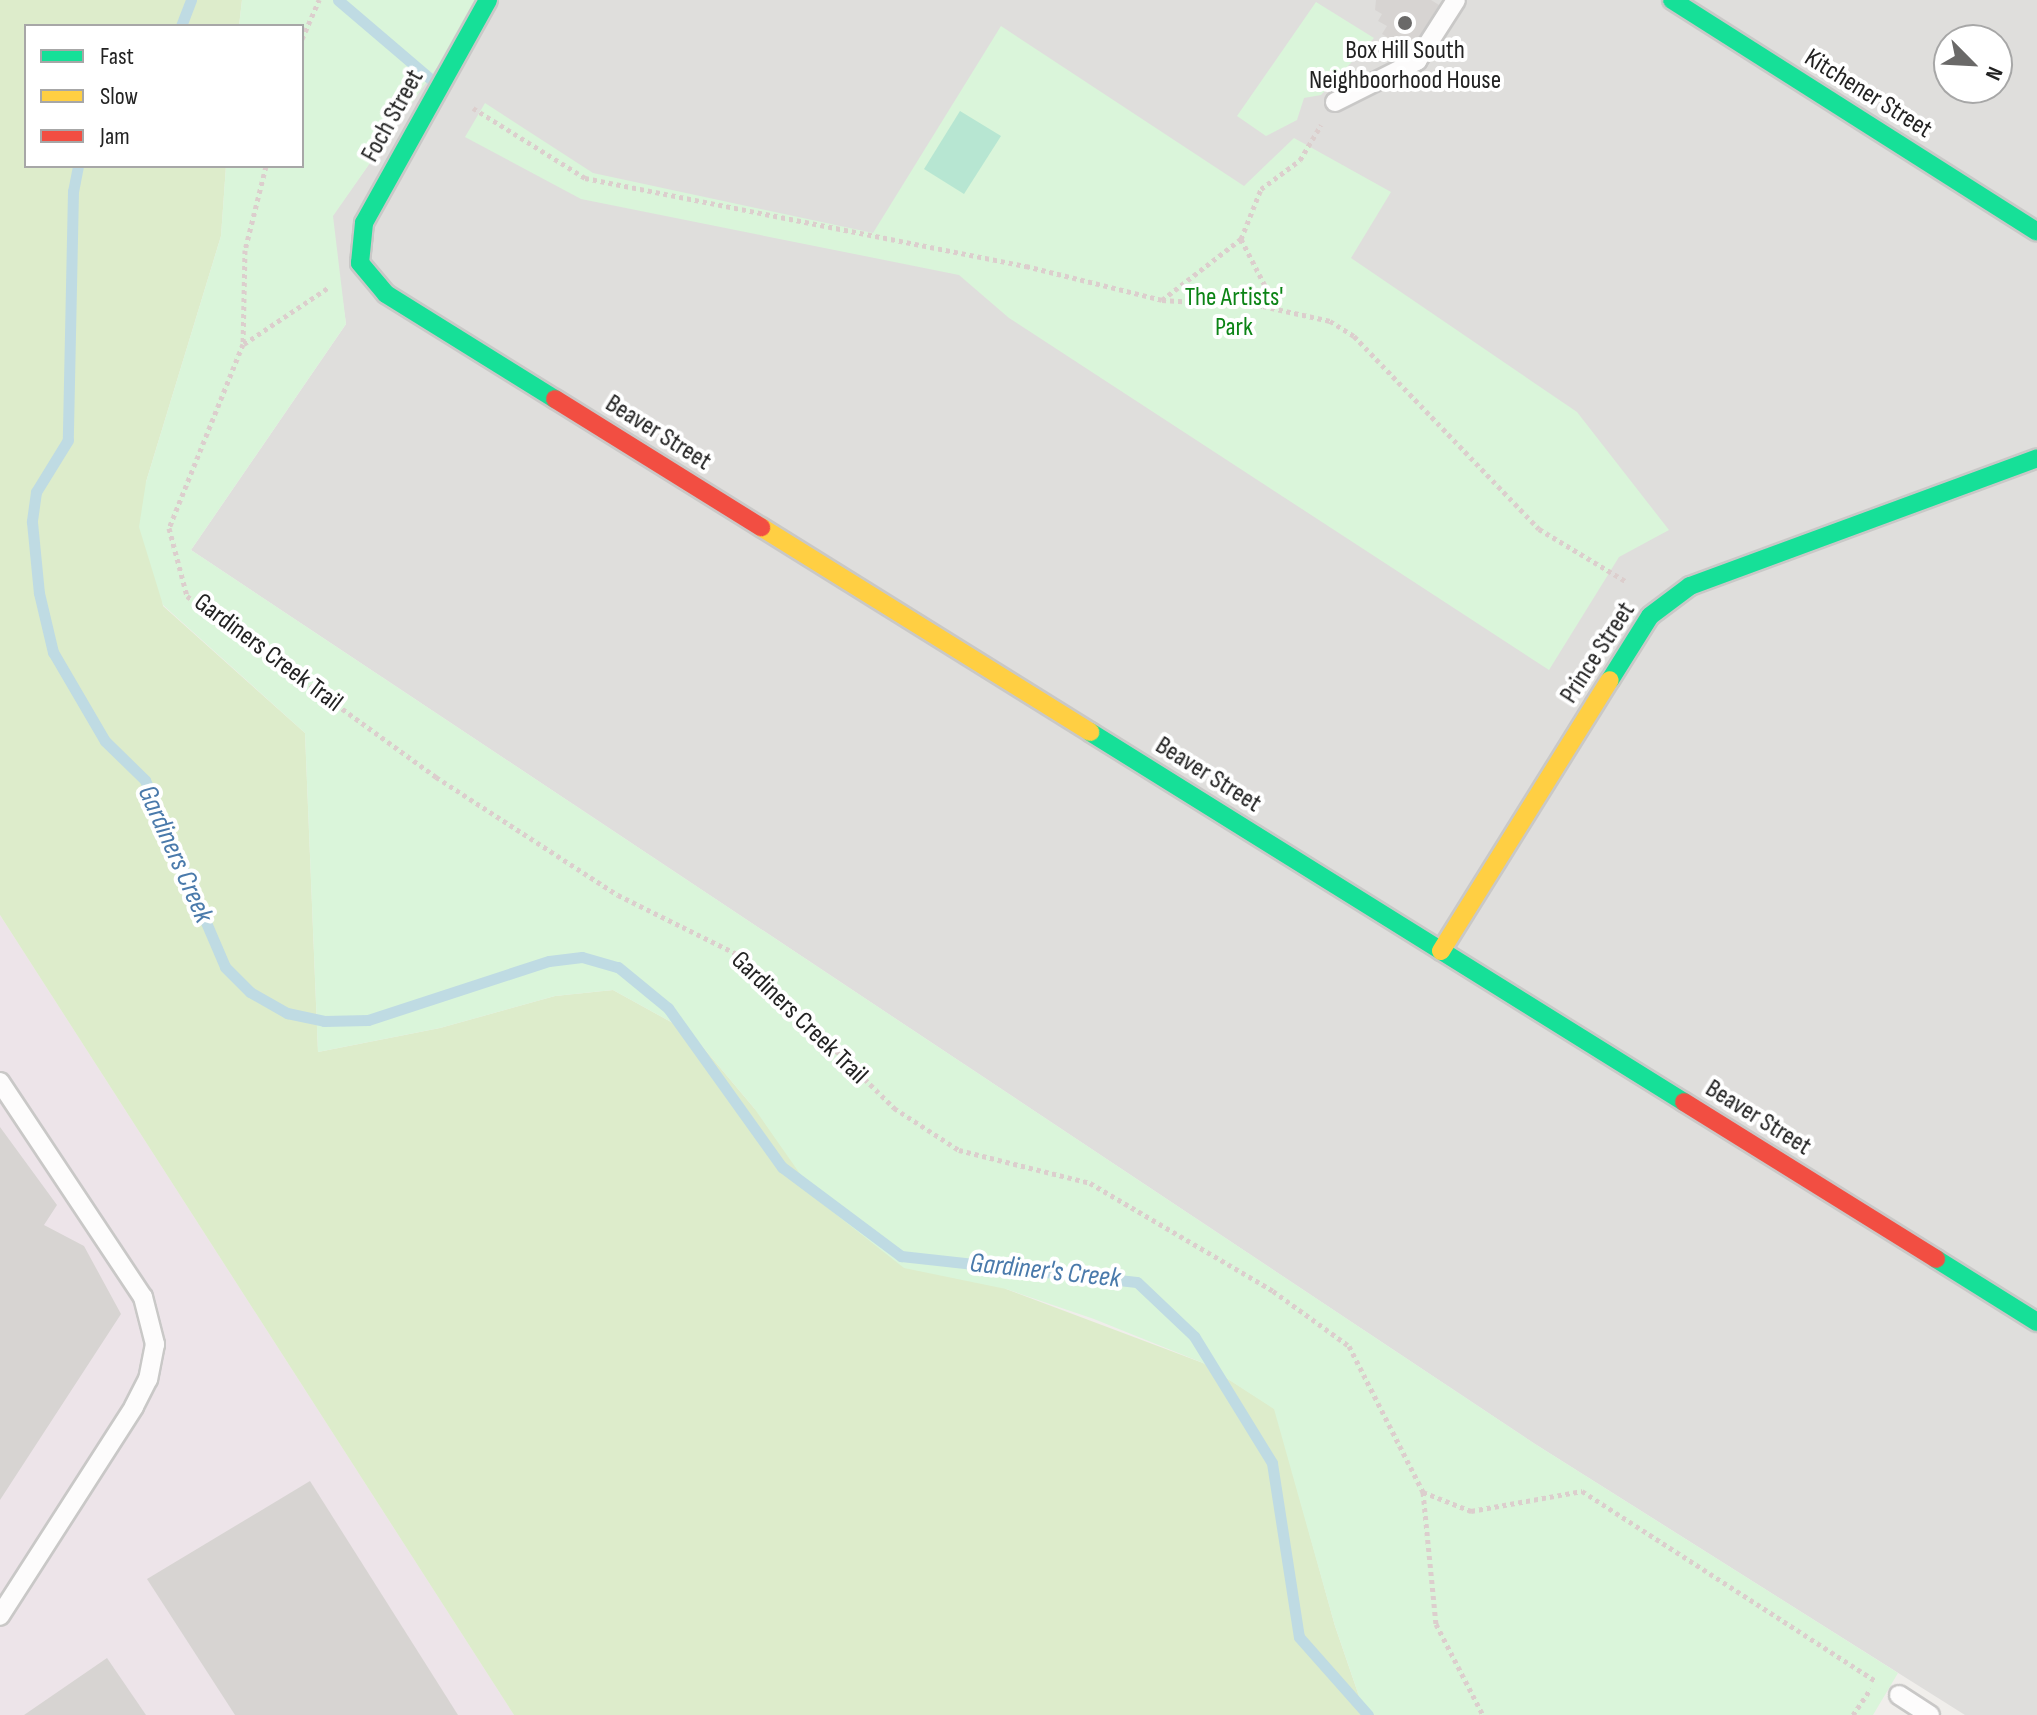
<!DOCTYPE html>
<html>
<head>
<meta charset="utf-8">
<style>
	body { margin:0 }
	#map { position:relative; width:2037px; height:1715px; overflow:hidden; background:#f0eeeb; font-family:"Sofia Sans Condensed",sans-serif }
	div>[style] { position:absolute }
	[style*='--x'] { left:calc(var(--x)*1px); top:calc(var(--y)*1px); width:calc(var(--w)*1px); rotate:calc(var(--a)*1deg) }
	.residential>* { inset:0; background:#dfdedc }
	.industrial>* { inset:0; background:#ede4e9 }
	.grass>* { inset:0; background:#ddeccb }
	.park>* { inset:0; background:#daf5da }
	.pitch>* { inset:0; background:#b7e6d2 }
	.stream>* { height:11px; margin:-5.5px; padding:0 5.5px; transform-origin:5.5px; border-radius:5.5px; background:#bfdbe3 }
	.building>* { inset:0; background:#d7d4d2 }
	.path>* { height:5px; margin-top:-2.5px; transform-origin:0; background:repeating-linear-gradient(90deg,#dccecd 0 4px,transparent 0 8px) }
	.roads { filter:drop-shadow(2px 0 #c9c8c7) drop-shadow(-2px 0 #c9c8c7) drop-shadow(0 2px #c9c8c7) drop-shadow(0 -2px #c9c8c7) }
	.lane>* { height:18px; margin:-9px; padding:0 9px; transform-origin:9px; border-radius:9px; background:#fdfcfc }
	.fast>* { height:18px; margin:-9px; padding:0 9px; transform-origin:9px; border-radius:9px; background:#16e098 }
	.slow>* { height:18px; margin:-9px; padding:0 9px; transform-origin:9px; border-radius:9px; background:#ffcf43 }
	.jam>* { height:18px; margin:-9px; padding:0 9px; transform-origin:9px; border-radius:9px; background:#f24e42 }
	.dots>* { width:22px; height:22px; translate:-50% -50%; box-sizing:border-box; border:4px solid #fff; border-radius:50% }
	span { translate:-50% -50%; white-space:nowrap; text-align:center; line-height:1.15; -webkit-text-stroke:8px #fff; paint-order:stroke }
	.poi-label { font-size:26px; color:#222 }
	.street-label { font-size:26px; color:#222 }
	.park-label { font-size:26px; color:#0c8416 }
	.water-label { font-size:28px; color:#4a7aab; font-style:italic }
	.legend { position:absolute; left:24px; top:24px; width:280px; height:144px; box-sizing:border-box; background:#fff; border:2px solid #a7a7a7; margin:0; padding:10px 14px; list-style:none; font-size:24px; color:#222 }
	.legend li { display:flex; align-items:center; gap:16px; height:40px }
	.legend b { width:40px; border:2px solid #a7a7a7 }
	.north { position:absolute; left:1933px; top:24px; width:80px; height:80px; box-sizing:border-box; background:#fff; border:2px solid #a7a7a7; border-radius:50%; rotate:114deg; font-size:22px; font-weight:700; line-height:32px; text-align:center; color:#222 }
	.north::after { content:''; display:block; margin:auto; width:28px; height:36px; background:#6a6968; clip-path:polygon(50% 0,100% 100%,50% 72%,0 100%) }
</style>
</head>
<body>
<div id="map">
	<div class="residential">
		<div style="clip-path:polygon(evenodd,484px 0,2037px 0,2037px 1715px,1965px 1715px,1535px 1444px,191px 550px,346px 324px,331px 218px,484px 0,1949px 40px,1997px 40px,1997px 88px,1949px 88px,1949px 40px)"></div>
	</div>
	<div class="industrial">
		<div style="clip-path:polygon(0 915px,514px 1715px,0 1715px)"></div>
	</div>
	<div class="grass">
		<div style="clip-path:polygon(0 0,242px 0,239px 26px,26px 26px,26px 166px,226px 166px,221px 236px,146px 482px,163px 606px,305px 733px,318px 1052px,440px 1028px,555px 996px,613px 990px,691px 1033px,754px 1108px,1006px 1289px,1203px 1363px,1275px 1409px,1335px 1626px,1361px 1702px,1375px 1715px,514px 1715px,0 915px)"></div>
	</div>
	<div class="park">
		<div style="clip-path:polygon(242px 0,484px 0,333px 216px,346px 324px,191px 550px,1535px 1444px,1898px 1673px,1873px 1715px,1375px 1715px,1361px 1702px,1335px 1626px,1274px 1409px,1203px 1363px,1094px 1319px,1006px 1289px,904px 1268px,819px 1201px,754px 1108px,691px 1033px,613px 990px,555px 996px,440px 1028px,318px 1052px,305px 733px,163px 605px,139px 527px,146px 482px,221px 236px,226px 166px,302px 166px,302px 26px,239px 26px)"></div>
		<div style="clip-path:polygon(1316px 2px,1374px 38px,1321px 95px,1304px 98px,1297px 120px,1266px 136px,1237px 116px)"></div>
		<div style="clip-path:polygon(1001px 26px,1244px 186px,1294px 138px,1391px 192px,1351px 258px,1577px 412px,1669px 530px,1619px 557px,1549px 670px,1009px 318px,959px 275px,581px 199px,465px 137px,485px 103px,593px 173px,873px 233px)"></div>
	</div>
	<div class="pitch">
		<div style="clip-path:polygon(960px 111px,1001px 136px,964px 194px,924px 169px)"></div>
	</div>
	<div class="stream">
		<div style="--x:338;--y:0;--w:125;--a:40.5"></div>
		<div style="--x:181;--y:26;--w:28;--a:-69"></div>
		<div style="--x:78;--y:166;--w:25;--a:101"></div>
		<div style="--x:73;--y:191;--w:249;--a:91.2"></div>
		<div style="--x:68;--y:440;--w:61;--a:121.6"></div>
		<div style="--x:36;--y:492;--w:30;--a:98"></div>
		<div style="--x:32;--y:522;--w:71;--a:84.4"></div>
		<div style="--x:39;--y:593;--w:61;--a:76.7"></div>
		<div style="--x:53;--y:652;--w:103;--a:59.7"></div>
		<div style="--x:105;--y:741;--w:56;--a:44.3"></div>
		<div style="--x:145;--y:780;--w:203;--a:66.8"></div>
		<div style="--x:225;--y:967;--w:35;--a:45"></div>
		<div style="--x:250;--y:992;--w:43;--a:29.6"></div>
		<div style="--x:287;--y:1013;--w:38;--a:12"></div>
		<div style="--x:324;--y:1021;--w:44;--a:-1.3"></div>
		<div style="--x:368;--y:1020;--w:190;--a:-18.1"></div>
		<div style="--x:549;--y:961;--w:33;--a:-7"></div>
		<div style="--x:582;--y:957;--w:37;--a:16"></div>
		<div style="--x:618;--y:967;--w:65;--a:39.4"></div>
		<div style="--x:668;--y:1008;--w:196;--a:54.4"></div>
		<div style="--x:782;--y:1167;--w:149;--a:36.8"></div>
		<div style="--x:901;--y:1256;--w:237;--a:6.3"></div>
		<div style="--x:1137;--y:1282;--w:79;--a:43.5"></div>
		<div style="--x:1194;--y:1336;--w:149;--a:58.4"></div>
		<div style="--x:1272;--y:1463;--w:176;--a:81.2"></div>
		<div style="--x:1299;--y:1637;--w:104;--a:48.5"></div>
	</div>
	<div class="building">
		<div style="clip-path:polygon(1376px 0,1431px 0,1439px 5px,1411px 51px,1382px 34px,1387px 26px,1378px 21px,1382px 14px,1375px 10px)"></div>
		<div style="clip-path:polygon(0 1127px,57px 1205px,44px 1225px,84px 1246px,121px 1314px,0 1500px)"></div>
		<div style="clip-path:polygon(310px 1481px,458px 1715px,235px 1715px,147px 1579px)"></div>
		<div style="clip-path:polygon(107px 1658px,146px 1715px,24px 1715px)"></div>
	</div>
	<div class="path">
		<div style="--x:302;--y:39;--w:43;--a:-66.4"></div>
		<div style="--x:473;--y:108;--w:132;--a:32"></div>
		<div style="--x:585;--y:178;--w:450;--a:11.3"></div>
		<div style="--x:1026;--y:266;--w:140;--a:14"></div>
		<div style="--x:1162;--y:300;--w:101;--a:3.4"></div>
		<div style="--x:1263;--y:306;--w:69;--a:12.6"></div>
		<div style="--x:1330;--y:321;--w:28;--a:32"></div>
		<div style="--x:1354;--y:336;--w:267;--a:46.2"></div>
		<div style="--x:1539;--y:529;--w:103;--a:31.1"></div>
		<div style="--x:266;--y:166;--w:87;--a:104"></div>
		<div style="--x:245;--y:250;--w:94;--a:91.2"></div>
		<div style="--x:243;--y:344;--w:198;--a:111.9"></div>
		<div style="--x:169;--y:528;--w:70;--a:75.2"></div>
		<div style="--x:187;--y:596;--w:308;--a:36"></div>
		<div style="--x:436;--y:777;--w:217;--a:33"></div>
		<div style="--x:618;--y:895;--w:135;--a:26.4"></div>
		<div style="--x:739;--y:955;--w:218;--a:44.6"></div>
		<div style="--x:894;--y:1108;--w:77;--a:32.9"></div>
		<div style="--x:959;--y:1150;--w:135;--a:14.1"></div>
		<div style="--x:1090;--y:1183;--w:212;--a:30.5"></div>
		<div style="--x:1273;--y:1291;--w:94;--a:35.9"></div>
		<div style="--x:1349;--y:1346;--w:164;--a:63.1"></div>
		<div style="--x:1423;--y:1492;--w:133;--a:84.4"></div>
		<div style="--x:1436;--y:1624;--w:102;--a:62.7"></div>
		<div style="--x:1241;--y:239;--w:79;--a:62.8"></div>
		<div style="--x:1162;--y:300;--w:100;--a:-37.7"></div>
		<div style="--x:1241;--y:239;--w:54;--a:-68.2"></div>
		<div style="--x:1261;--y:189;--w:49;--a:-36.6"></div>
		<div style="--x:1300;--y:160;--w:41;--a:-59"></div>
		<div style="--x:244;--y:344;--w:102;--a:-33.8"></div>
		<div style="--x:1423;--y:1492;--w:52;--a:21.6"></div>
		<div style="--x:1471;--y:1511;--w:113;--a:-10.2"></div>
		<div style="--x:1582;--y:1491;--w:350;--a:32.9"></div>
		<div style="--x:1853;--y:1715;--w:32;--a:-56"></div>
	</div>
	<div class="roads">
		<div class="lane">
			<div style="--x:1335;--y:102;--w:92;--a:-26.6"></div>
			<div style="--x:1417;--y:61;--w:72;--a:-57.4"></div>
			<div style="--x:0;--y:1082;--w:258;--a:56.4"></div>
			<div style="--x:143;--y:1297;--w:49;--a:75.7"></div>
			<div style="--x:155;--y:1344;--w:36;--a:101"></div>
			<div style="--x:148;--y:1379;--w:31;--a:117"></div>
			<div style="--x:134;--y:1407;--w:248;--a:122.7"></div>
			<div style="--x:1899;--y:1695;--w:37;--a:33"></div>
		</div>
		<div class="fast">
			<div style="--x:488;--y:0;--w:255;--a:119.1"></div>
			<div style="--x:364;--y:223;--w:40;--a:95.7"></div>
			<div style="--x:360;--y:263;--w:40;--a:50"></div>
			<div style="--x:386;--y:294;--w:199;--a:31.9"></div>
			<div style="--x:1672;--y:0;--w:432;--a:32.4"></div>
			<div style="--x:1610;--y:680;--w:75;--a:-58"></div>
			<div style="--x:1650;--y:616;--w:50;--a:-36.9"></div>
			<div style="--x:1690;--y:586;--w:370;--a:-20.2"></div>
			<div style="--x:1090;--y:732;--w:700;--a:31.92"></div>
			<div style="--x:1936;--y:1259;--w:119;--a:32"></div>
		</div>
		<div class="slow">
			<div style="--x:761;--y:527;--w:388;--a:31.9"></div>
			<div style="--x:1441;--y:951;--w:319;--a:-58.1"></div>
		</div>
		<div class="jam">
			<div style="--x:555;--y:399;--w:243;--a:31.9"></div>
			<div style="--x:1684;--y:1102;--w:297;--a:31.9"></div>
		</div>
	</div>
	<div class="dots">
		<div style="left:1405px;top:23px;background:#6a6968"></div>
	</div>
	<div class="poi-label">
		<span style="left:1405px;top:66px">Box Hill South<br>Neighboorhood House</span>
	</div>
	<div class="street-label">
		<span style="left:1868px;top:94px;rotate:32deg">Kitchener Street</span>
		<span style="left:393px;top:116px;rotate:-61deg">Foch Street</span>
		<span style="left:658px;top:433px;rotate:32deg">Beaver Street</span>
		<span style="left:268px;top:653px;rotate:37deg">Gardiners Creek Trail</span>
		<span style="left:1598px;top:653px;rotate:-57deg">Prince Street</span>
		<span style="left:1208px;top:775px;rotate:32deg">Beaver Street</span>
		<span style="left:799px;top:1018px;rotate:44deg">Gardiners Creek Trail</span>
		<span style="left:1758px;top:1118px;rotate:32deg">Beaver Street</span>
	</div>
	<div class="park-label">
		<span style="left:1234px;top:313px">The Artists'<br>Park</span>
	</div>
	<div class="water-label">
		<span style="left:175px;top:854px;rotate:66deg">Gardiners Creek</span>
		<span style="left:1045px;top:1271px;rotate:6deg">Gardiner's Creek</span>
	</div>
	<ul class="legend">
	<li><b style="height:10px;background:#16e098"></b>Fast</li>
	<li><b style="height:10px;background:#ffcf43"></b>Slow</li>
	<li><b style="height:10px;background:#f24e42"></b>Jam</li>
	</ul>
	<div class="north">N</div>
</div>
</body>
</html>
